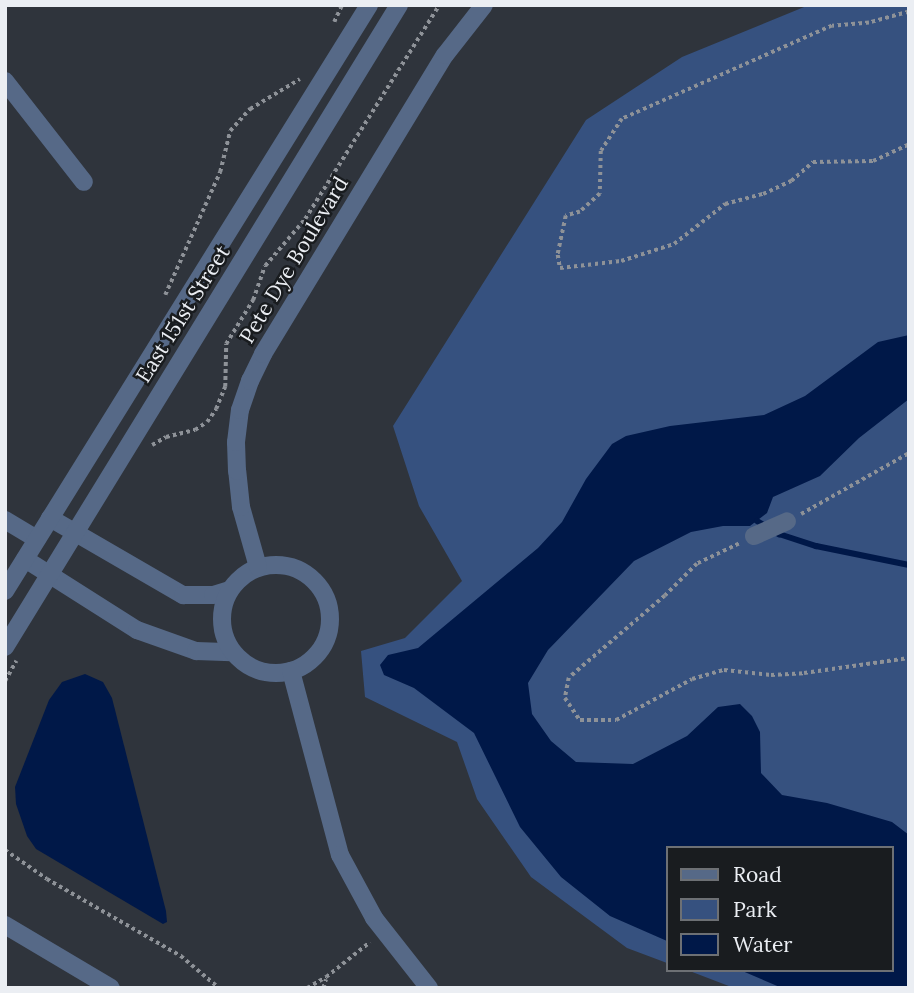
<!DOCTYPE html>
<html>
<head>
<meta charset="utf-8">
<style>
	body { margin:0 }
	#map { position:relative; width:914px; height:993px; overflow:hidden; background:#2f343c; font-family:Lora,serif }
	div>[style] { position:absolute }
	[style*='--x'] { left:calc(var(--x)*1px); top:calc(var(--y)*1px); width:calc(var(--w)*1px); rotate:calc(var(--a)*1deg) }
	.green>* { inset:0; background:#36517f }
	.water>* { inset:0; background:#001848 }
	.stream>* { height:6px; margin:-3px; padding:0 3px; transform-origin:3px; border-radius:3px; background:#001848 }
	.path>* { height:3.5px; margin-top:-1.75px; transform-origin:0; background:repeating-linear-gradient(90deg,#8e9298 0 3.5px,transparent 0 7px) }
	.minor>* { height:18px; margin:-9px; padding:0 9px; transform-origin:9px; border-radius:9px; background:#566987 }
	.minor>.ring { margin:-9px; padding:0; box-sizing:content-box; background:none; border:18px solid #566987; border-radius:50% }
	span { translate:-50% -50%; white-space:nowrap; text-align:center; line-height:1.15; -webkit-text-stroke:5px #191c1f; paint-order:stroke }
	.street-label { font-size:21px; color:#ebeef3 }
	.frame { position:absolute; inset:0; border:7px solid #ebeef3; pointer-events:none }
	.legend { position:absolute; left:666px; top:846px; width:228px; height:126px; box-sizing:border-box; background:#191c1f; border:2px solid #6d7074; margin:0; padding:9px 12px; list-style:none; font-size:21px; color:#ebeef3 }
	.legend li { display:flex; align-items:center; gap:14px; height:35px }
	.legend b { width:35px; border:2px solid #6d7074 }
</style>
</head>
<body>
<div id="map">
	<div class="green">
		<div style="clip-path:polygon(809px 5px,909px 5px,909px 988px,734px 988px,687px 970px,891px 970px,891px 848px,667px 848px,667px 963px,627px 948px,531px 877px,477px 799px,457px 742px,365px 697px,361px 651px,405px 638px,462px 581px,419px 506px,393px 426px,586px 120px,682px 57px)"></div>
	</div>
	<div class="water">
		<div style="clip-path:polygon(909px 335px,909px 399px,859px 438px,820px 476px,773px 497px,767px 513px,750px 526px,723px 526px,691px 532px,634px 561px,548px 650px,528px 683px,532px 714px,551px 741px,576px 762px,633px 764px,687px 736px,718px 707px,740px 704px,752px 716px,760px 732px,761px 773px,782px 795px,827px 803px,892px 822px,909px 835px,909px 988px,782px 988px,740px 970px,891px 970px,891px 848px,667px 848px,667px 941px,610px 916px,561px 877px,520px 827px,474px 733px,414px 688px,384px 675px,380px 665px,388px 655px,418px 648px,538px 548px,562px 522px,586px 479px,612px 444px,626px 436px,670px 426px,764px 415px,805px 396px,878px 342px)"></div>
		<div style="clip-path:polygon(85px 674px,103px 682px,112px 698px,166px 911px,167px 922px,163px 924px,36px 849px,27px 836px,16px 804px,15px 787px,49px 700px,62px 682px)"></div>
	</div>
	<div class="stream">
		<div style="--x:757;--y:521;--w:26;--a:31"></div>
		<div style="--x:779;--y:534;--w:39;--a:18"></div>
		<div style="--x:816;--y:546;--w:95;--a:11.5"></div>
	</div>
	<div class="path">
		<div style="--x:909;--y:12;--w:41;--a:164.6"></div>
		<div style="--x:869;--y:23;--w:37;--a:175"></div>
		<div style="--x:832;--y:26;--w:230;--a:156.1"></div>
		<div style="--x:622;--y:119;--w:38;--a:123"></div>
		<div style="--x:601;--y:151;--w:43;--a:91.3"></div>
		<div style="--x:600;--y:194;--w:27;--a:138"></div>
		<div style="--x:580;--y:212;--w:15;--a:164"></div>
		<div style="--x:566;--y:216;--w:40;--a:102"></div>
		<div style="--x:558;--y:255;--w:13;--a:81"></div>
		<div style="--x:560;--y:268;--w:61;--a:-6.5"></div>
		<div style="--x:621;--y:261;--w:56;--a:-17.8"></div>
		<div style="--x:674;--y:244;--w:65;--a:-38.1"></div>
		<div style="--x:725;--y:204;--w:39;--a:-15"></div>
		<div style="--x:763;--y:194;--w:31;--a:-25"></div>
		<div style="--x:791;--y:181;--w:29;--a:-41"></div>
		<div style="--x:813;--y:162;--w:60;--a:-1"></div>
		<div style="--x:873;--y:161;--w:40;--a:-25"></div>
		<div style="--x:334;--y:22;--w:19;--a:-65"></div>
		<div style="--x:165;--y:295;--w:135;--a:-65.9"></div>
		<div style="--x:220;--y:172;--w:42;--a:-76.3"></div>
		<div style="--x:230;--y:131;--w:30;--a:-48"></div>
		<div style="--x:250;--y:109;--w:58;--a:-31"></div>
		<div style="--x:152;--y:445;--w:16;--a:-30"></div>
		<div style="--x:166;--y:437;--w:30;--a:-14"></div>
		<div style="--x:195;--y:430;--w:14;--a:-34"></div>
		<div style="--x:207;--y:422;--w:16;--a:-55"></div>
		<div style="--x:216;--y:409;--w:24;--a:-68"></div>
		<div style="--x:225;--y:387;--w:43;--a:-88.7"></div>
		<div style="--x:226;--y:344;--w:52;--a:-58.5"></div>
		<div style="--x:253;--y:300;--w:36;--a:-71"></div>
		<div style="--x:265;--y:266;--w:62;--a:-49.6"></div>
		<div style="--x:305;--y:219;--w:252;--a:-57.9"></div>
		<div style="--x:801;--y:514;--w:124;--a:-29.5"></div>
		<div style="--x:739;--y:544;--w:47;--a:154.5"></div>
		<div style="--x:697;--y:564;--w:45;--a:135"></div>
		<div style="--x:665;--y:596;--w:126;--a:139.5"></div>
		<div style="--x:569;--y:678;--w:20;--a:101"></div>
		<div style="--x:565;--y:698;--w:27;--a:56"></div>
		<div style="--x:580;--y:720;--w:36;--a:0"></div>
		<div style="--x:616;--y:720;--w:86;--a:-28.3"></div>
		<div style="--x:692;--y:679;--w:33;--a:-16"></div>
		<div style="--x:724;--y:670;--w:47;--a:6.1"></div>
		<div style="--x:771;--y:675;--w:33;--a:-3"></div>
		<div style="--x:804;--y:673;--w:106;--a:-8.1"></div>
		<div style="--x:5;--y:681;--w:23;--a:-61"></div>
		<div style="--x:5;--y:850;--w:51;--a:34.6"></div>
		<div style="--x:47;--y:879;--w:155;--a:29.9"></div>
		<div style="--x:181;--y:956;--w:50;--a:40.1"></div>
		<div style="--x:307;--y:988;--w:22;--a:-30"></div>
		<div style="--x:326;--y:977;--w:56;--a:-38.5"></div>
		<div style="--x:323;--y:988;--w:9;--a:-72"></div>
	</div>
	<div class="minor">
		<div style="--x:5;--y:81;--w:128;--a:52"></div>
		<div style="--x:50;--y:518;--w:154;--a:30.1"></div>
		<div style="--x:183;--y:595;--w:30;--a:0"></div>
		<div style="--x:213;--y:595;--w:17;--a:-17"></div>
		<div style="--x:5;--y:520;--w:37;--a:31"></div>
		<div style="--x:754;--y:536;--w:36;--a:-24"></div>
		<div style="--x:25;--y:559;--w:133;--a:32.4"></div>
		<div style="--x:137;--y:630;--w:63;--a:19.6"></div>
		<div style="--x:196;--y:651;--w:36;--a:2"></div>
		<div class="ring" style="left:222px;top:565px;width:90px;height:90px"></div>
		<div style="--x:258;--y:567;--w:62;--a:-105.8"></div>
		<div style="--x:241;--y:507;--w:36;--a:-96"></div>
		<div style="--x:237;--y:471;--w:29;--a:-92"></div>
		<div style="--x:236;--y:442;--w:32;--a:-83"></div>
		<div style="--x:240;--y:410;--w:31;--a:-71"></div>
		<div style="--x:250;--y:381;--w:30;--a:-64"></div>
		<div style="--x:263;--y:354;--w:350;--a:-58.7"></div>
		<div style="--x:445;--y:55;--w:63;--a:-52"></div>
		<div style="--x:5;--y:591;--w:690;--a:-58.15"></div>
		<div style="--x:5;--y:647;--w:753;--a:-58.46"></div>
		<div style="--x:291;--y:671;--w:190;--a:75.1"></div>
		<div style="--x:340;--y:855;--w:72;--a:61.6"></div>
		<div style="--x:374;--y:918;--w:89;--a:51.8"></div>
		<div style="--x:5;--y:925;--w:123;--a:30.7"></div>
	</div>
	<div class="street-label">
		<span style="left:294px;top:260px;rotate:-59deg">Pete Dye Boulevard</span>
		<span style="left:183px;top:314px;rotate:-58deg">East 151st Street</span>
	</div>
	<div class="frame"></div>
	<ul class="legend">
	<li><b style="height:9px;background:#566987"></b>Road</li>
	<li><b style="height:19px;background:#36517f"></b>Park</li>
	<li><b style="height:19px;background:#001848"></b>Water</li>
	</ul>
</div>
</body>
</html>
